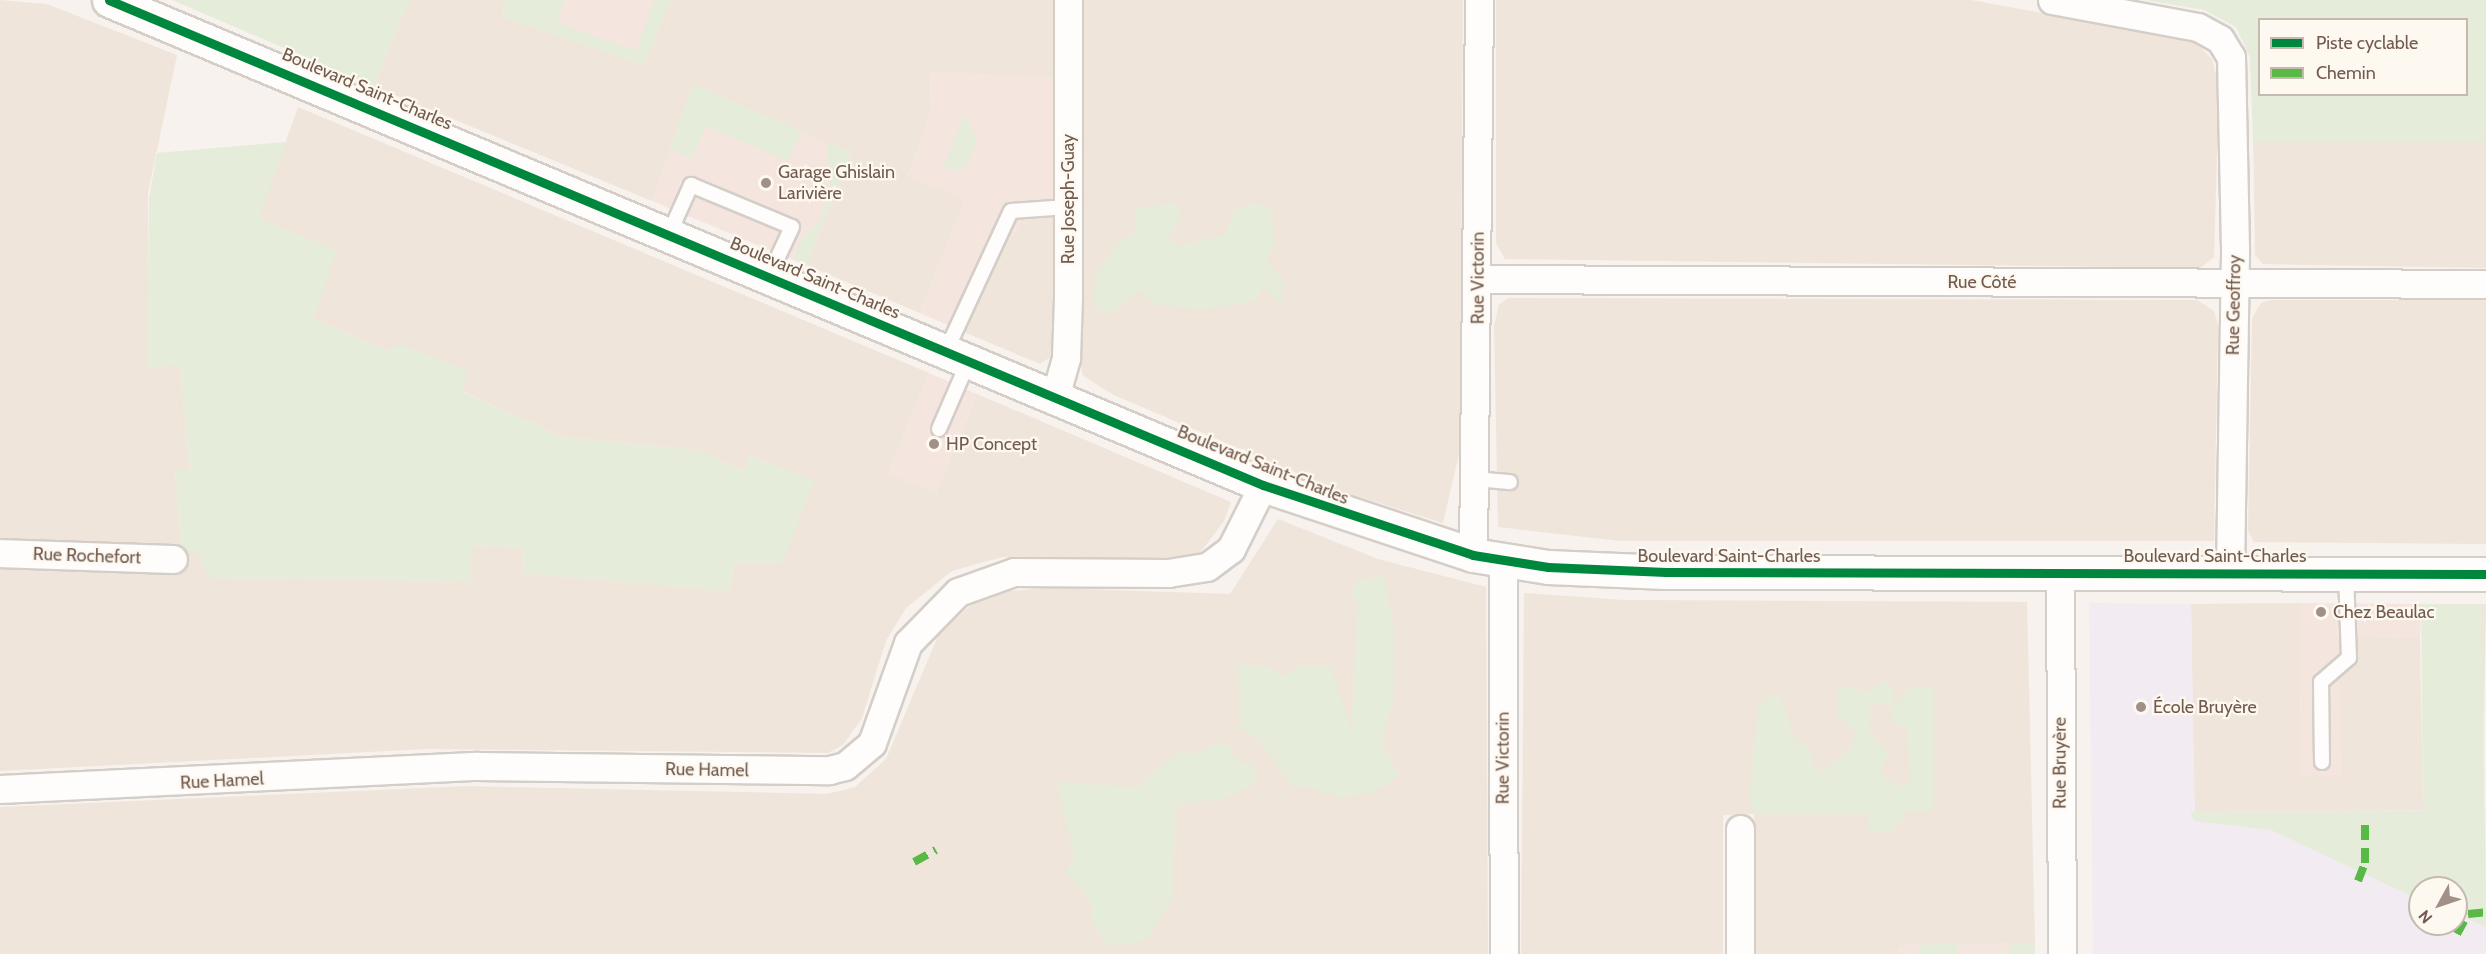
<!DOCTYPE html>
<html>
<head>
<meta charset="utf-8">
<style>
	body { margin:0 }
	#map { position:relative; width:2486px; height:954px; overflow:hidden; background:#f7f2ed; font-family:Cabin,sans-serif }
	div>[style] { position:absolute }
	[style*='--x'] { left:calc(var(--x)*1px); top:calc(var(--y)*1px); width:calc(var(--w)*1px); rotate:calc(var(--a)*1deg) }
	.residential>* { inset:0; background:#efe5db }
	.commercial>* { inset:0; background:#f4e5df }
	.education>* { inset:0; background:#f3ebf2 }
	.green>* { inset:0; background:#e5ecd9 }
	.roads { filter:drop-shadow(2px 0 #d4cec8) drop-shadow(-2px 0 #d4cec8) drop-shadow(0 2px #d4cec8) drop-shadow(0 -2px #d4cec8) }
	.service>* { height:14px; margin:-7px; padding:0 7px; transform-origin:7px; border-radius:7px; background:#fefdfc }
	.minor>* { height:27px; margin:-13.5px; padding:0 13.5px; transform-origin:13.5px; border-radius:13.5px; background:#fefdfc }
	.tertiary>* { height:33px; margin:-16.5px; padding:0 16.5px; transform-origin:16.5px; border-radius:16.5px; background:#fefdfc }
	.quiet>* { height:8px; margin-top:-4px; transform-origin:0; background:repeating-linear-gradient(90deg,#58b947 0 15px,transparent 0 23px) }
	.cycleway>* { height:9px; margin:-4.5px; padding:0 4.5px; transform-origin:4.5px; border-radius:4.5px; background:#00873e }
	.dots>* { width:16px; height:16px; translate:-50% -50%; box-sizing:border-box; border:3px solid #fdf8f0; border-radius:50% }
	span { translate:-50% -50%; white-space:nowrap; text-align:center; line-height:1.15; -webkit-text-stroke:4.5px #fdf8f0; paint-order:stroke }
	.street-label { font-size:18px; color:#735b4f }
	.poi-label { font-size:18px; color:#735b4f }
	.left { translate:0 -50%; text-align:left }
	.legend { position:absolute; left:2258px; top:18px; width:210px; height:78px; box-sizing:border-box; background:#fdf8f0; border:2px solid #c6b9b0; margin:0; padding:8px 10px; list-style:none; font-size:18px; color:#735b4f }
	.legend li { display:flex; align-items:center; gap:12px; height:30px }
	.legend b { width:30px; border:2px solid #c6b9b0 }
	.north { position:absolute; left:2408px; top:876px; width:60px; height:60px; box-sizing:border-box; background:#fdf8f0; border:2px solid #c6b9b0; border-radius:50%; rotate:230deg; font-size:16px; font-weight:700; line-height:24px; text-align:center; color:#735b4f }
	.north::after { content:''; display:block; margin:auto; width:21px; height:27px; background:#a19086; clip-path:polygon(50% 0,100% 100%,50% 72%,0 100%) }
</style>
</head>
<body>
<div id="map">
	<div class="residential">
		<div style="clip-path:polygon(0 0,47px 4px,177px 55px,148px 193px,148px 368px,180px 364px,190px 471px,175px 470px,182px 552px,198px 552px,209px 578px,469px 581px,471px 545px,522px 547px,524px 573px,729px 591px,734px 564px,814px 482px,751px 456px,744px 471px,696px 450px,561px 437px,460px 390px,468px 371px,386px 350px,314px 319px,258px 218px,298px 107px,929px 373px,888px 473px,936px 493px,977px 394px,1231px 502px,1224px 521px,1200px 553px,1176px 558px,1002px 557px,952px 571px,906px 608px,886px 641px,862px 718px,843px 745px,828px 753px,426px 749px,0 771px)"></div>
		<div style="clip-path:polygon(409px 0,505px 0,502px 16px,644px 65px,670px 0,1056px 0,1056px 78px,930px 72px,931px 113px,908px 176px,965px 199px,920px 313px,806px 265px,851px 153px,693px 85px,652px 201px,373px 86px)"></div>
		<div style="clip-path:polygon(1082px 0,1463px 0,1460px 450px,1443px 523px,1334px 489px,1114px 395px,1083px 376px,1078px 355px)"></div>
		<div style="clip-path:polygon(1496px 0,1971px 0,2194px 41px,2212px 59px,2219px 86px,2214px 257px,2200px 268px,1505px 259px,1496px 243px)"></div>
		<div style="clip-path:polygon(2253px 141px,2486px 141px,2486px 268px,2263px 264px,2255px 255px)"></div>
		<div style="clip-path:polygon(1023px 217px,1057px 217px,1056px 343px,1052px 356px,1040px 364px,964px 332px,1005px 236px,1011px 239px)"></div>
		<div style="clip-path:polygon(1508px 298px,2197px 300px,2214px 311px,2218px 326px,2214px 541px,1619px 541px,1498px 527px,1494px 326px,1499px 305px)"></div>
		<div style="clip-path:polygon(2270px 300px,2486px 300px,2486px 544px,2254px 542px,2248px 531px,2252px 318px,2261px 303px)"></div>
		<div style="clip-path:polygon(1278px 519px,1378px 559px,1486px 587px,1488px 954px,0 954px,0 807px,466px 786px,827px 794px,855px 787px,886px 759px,938px 636px,976px 600px,995px 592px,1049px 588px,1230px 594px)"></div>
		<div style="clip-path:polygon(1524px 593px,1625px 600px,2027px 602px,2035px 943px,1899px 946px,1898px 954px,1756px 954px,1754px 814px,1723px 815px,1723px 954px,1521px 954px)"></div>
		<div style="clip-path:polygon(2301px 603px,2300px 775px,2341px 775px,2338px 680px,2357px 636px,2420px 637px,2423px 811px,2194px 812px,2191px 604px)"></div>
		<div style="clip-path:polygon(2482px 604px,2486px 604px,2482px 811px)"></div>
	</div>
	<div class="commercial">
		<div style="clip-path:polygon(505px 0,670px 0,644px 65px,502px 17px)"></div>
		<div style="clip-path:polygon(930px 71px,1056px 78px,1057px 217px,1023px 217px,1011px 239px,1004px 236px,964px 332px,920px 313px,965px 199px,908px 177px,931px 113px)"></div>
		<div style="clip-path:polygon(693px 84px,851px 153px,806px 265px,652px 201px)"></div>
		<div style="clip-path:polygon(929px 373px,977px 394px,936px 493px,888px 473px)"></div>
		<div style="clip-path:polygon(2301px 603px,2421px 604px,2420px 637px,2357px 636px,2356px 665px,2338px 680px,2341px 775px,2300px 775px)"></div>
		<div style="clip-path:polygon(2035px 943px,2035px 954px,1898px 954px,1898px 946px)"></div>
	</div>
	<div class="education">
		<div style="clip-path:polygon(evenodd,2089px 603px,2191px 604px,2195px 812px,2486px 810px,2486px 954px,2093px 954px,2089px 603px,2420px 888px,2456px 888px,2456px 924px,2420px 924px,2420px 888px)"></div>
	</div>
	<div class="green">
		<div style="clip-path:polygon(172px 0,409px 0,373px 86px)"></div>
		<div style="clip-path:polygon(506px 0,565px 0,557px 23px,636px 51px,654px 0,670px 0,644px 65px,502px 17px)"></div>
		<div style="clip-path:polygon(evenodd,2145px 0,2486px 0,2486px 141px,2253px 141px,2250px 57px,2236px 27px,2204px 10px,2145px 0,2260px 20px,2466px 20px,2466px 94px,2260px 94px,2260px 20px)"></div>
		<div style="clip-path:polygon(693px 84px,801px 131px,788px 161px,706px 126px,691px 159px,670px 149px)"></div>
		<div style="clip-path:polygon(965px 114px,977px 139px,969px 162px,959px 171px,943px 167px)"></div>
		<div style="clip-path:polygon(286px 142px,259px 218px,336px 250px,314px 319px,386px 350px,402px 345px,468px 371px,461px 391px,561px 437px,696px 450px,744px 471px,750px 456px,814px 481px,782px 564px,734px 564px,729px 591px,524px 573px,522px 547px,472px 545px,469px 581px,208px 578px,198px 553px,182px 552px,175px 470px,190px 470px,180px 365px,147px 368px,149px 198px,157px 153px)"></div>
		<div style="clip-path:polygon(827px 142px,851px 153px,806px 265px,796px 261px,797px 246px,820px 219px,830px 190px)"></div>
		<div style="clip-path:polygon(1175px 203px,1181px 215px,1169px 236px,1176px 246px,1224px 235px,1233px 211px,1250px 203px,1271px 207px,1275px 243px,1266px 261px,1283px 280px,1281px 303px,1264px 287px,1256px 300px,1202px 310px,1153px 304px,1140px 290px,1113px 313px,1100px 312px,1092px 299px,1097px 273px,1118px 242px,1135px 234px,1136px 209px)"></div>
		<div style="clip-path:polygon(1384px 576px,1393px 626px,1394px 696px,1382px 742px,1399px 776px,1372px 793px,1340px 798px,1311px 787px,1293px 787px,1258px 738px,1240px 729px,1238px 664px,1265px 666px,1284px 676px,1297px 666px,1330px 665px,1351px 731px,1358px 601px,1351px 593px,1357px 581px)"></div>
		<div style="clip-path:polygon(2421px 604px,2482px 604px,2486px 927px,2456px 914px,2456px 888px,2420px 888px,2420px 900px,2271px 830px,2195px 821px,2190px 812px,2423px 811px)"></div>
		<div style="clip-path:polygon(evenodd,1882px 681px,1893px 687px,1894px 707px,1911px 688px,1933px 687px,1933px 811px,1902px 812px,1903px 820px,1886px 833px,1870px 831px,1867px 814px,1754px 814px,1749px 793px,1759px 704px,1770px 695px,1780px 695px,1796px 742px,1809px 746px,1813px 766px,1823px 772px,1853px 747px,1855px 730px,1837px 716px,1839px 686px,1869px 692px,1882px 681px,1871px 704px,1890px 704px,1893px 722px,1907px 730px,1910px 779px,1901px 787px,1881px 776px,1887px 753px,1869px 731px,1871px 704px)"></div>
		<div style="clip-path:polygon(1219px 743px,1233px 748px,1235px 759px,1252px 765px,1258px 776px,1251px 786px,1224px 799px,1182px 803px,1175px 809px,1173px 897px,1146px 940px,1109px 946px,1092px 921px,1092px 904px,1066px 871px,1075px 857px,1056px 781px,1136px 788px,1179px 752px,1197px 754px)"></div>
		<div style="clip-path:polygon(1957px 943px,1957px 954px,1919px 954px,1919px 945px)"></div>
		<div style="clip-path:polygon(2009px 943px,2035px 943px,2035px 954px,2010px 954px)"></div>
	</div>
	<div class="roads">
		<div class="service">
			<div style="--x:669;--y:234;--w:54;--a:-65.8"></div>
			<div style="--x:691;--y:185;--w:109;--a:22.6"></div>
			<div style="--x:792;--y:227;--w:54;--a:115.1"></div>
			<div style="--x:946;--y:351;--w:154;--a:-65.1"></div>
			<div style="--x:1011;--y:211;--w:57;--a:-4"></div>
			<div style="--x:939;--y:429;--w:75;--a:-66.5"></div>
			<div style="--x:1475;--y:479;--w:35;--a:5"></div>
			<div style="--x:2322;--y:762;--w:80;--a:-90.7"></div>
			<div style="--x:2321;--y:682;--w:37;--a:-41"></div>
			<div style="--x:2349;--y:658;--w:84;--a:-92"></div>
		</div>
		<div class="minor">
			<div style="--x:2052;--y:0;--w:148;--a:10.5"></div>
			<div style="--x:2198;--y:27;--w:25;--a:29"></div>
			<div style="--x:2220;--y:39;--w:21;--a:59"></div>
			<div style="--x:2231;--y:57;--w:196;--a:88.8"></div>
			<div style="--x:2235;--y:253;--w:320;--a:90.9"></div>
			<div style="--x:1479;--y:279;--w:1007;--a:0.28"></div>
			<div style="--x:1055;--y:397;--w:41;--a:-74.2"></div>
			<div style="--x:1066;--y:358;--w:61;--a:-88.1"></div>
			<div style="--x:1068;--y:297;--w:297;--a:-90"></div>
			<div style="--x:0;--y:553;--w:173;--a:2"></div>
			<div style="--x:1473;--y:555;--w:555;--a:-89.38"></div>
			<div style="--x:1503;--y:561;--w:393;--a:89.9"></div>
			<div style="--x:2060;--y:572;--w:382;--a:89.7"></div>
			<div style="--x:0;--y:789;--w:478;--a:-2.8"></div>
			<div style="--x:477;--y:766;--w:352;--a:0.7"></div>
			<div style="--x:829;--y:770;--w:16;--a:-14"></div>
			<div style="--x:845;--y:766;--w:35;--a:-40"></div>
			<div style="--x:872;--y:743;--w:106;--a:-70.2"></div>
			<div style="--x:908;--y:643;--w:71;--a:-45.6"></div>
			<div style="--x:958;--y:592;--w:59;--a:-19.7"></div>
			<div style="--x:1014;--y:572;--w:154;--a:0.4"></div>
			<div style="--x:1168;--y:573;--w:39;--a:-9"></div>
			<div style="--x:1207;--y:567;--w:30;--a:-37"></div>
			<div style="--x:1231;--y:549;--w:72;--a:-63.4"></div>
			<div style="--x:1740;--y:954;--w:125;--a:-90"></div>
		</div>
		<div class="tertiary">
			<div style="--x:109;--y:0;--w:1252;--a:22.8"></div>
			<div style="--x:1263;--y:485;--w:221;--a:18.4"></div>
			<div style="--x:1473;--y:555;--w:76;--a:9.1"></div>
			<div style="--x:1548;--y:567;--w:118;--a:2.4"></div>
			<div style="--x:1666;--y:572;--w:820;--a:0.14"></div>
		</div>
	</div>
	<div class="quiet">
		<div style="--x:914;--y:862;--w:25;--a:-29"></div>
		<div style="--x:2358;--y:881;--w:19;--a:-69"></div>
		<div style="--x:2365;--y:863;--w:41;--a:-90"></div>
		<div style="--x:2457;--y:934;--w:23;--a:-61"></div>
		<div style="--x:2468;--y:914;--w:18;--a:-6"></div>
	</div>
	<div class="cycleway">
		<div style="--x:109;--y:0;--w:1252;--a:22.8"></div>
		<div style="--x:1263;--y:485;--w:221;--a:18.4"></div>
		<div style="--x:1473;--y:555;--w:76;--a:9.1"></div>
		<div style="--x:1548;--y:567;--w:118;--a:2.4"></div>
		<div style="--x:1666;--y:572;--w:820;--a:0.14"></div>
	</div>
	<div class="dots">
		<div style="left:766px;top:183px;background:#a19086"></div>
		<div style="left:934px;top:444px;background:#a19086"></div>
		<div style="left:2321px;top:612px;background:#a19086"></div>
		<div style="left:2141px;top:707px;background:#a19086"></div>
	</div>
	<div class="street-label">
		<span style="left:367px;top:89px;rotate:23deg">Boulevard Saint-Charles</span>
		<span style="left:1068px;top:199px;rotate:-90deg">Rue Joseph-Guay</span>
		<span style="left:815px;top:278px;rotate:23deg">Boulevard Saint-Charles</span>
		<span style="left:1478px;top:278px;rotate:-90deg">Rue Victorin</span>
		<span style="left:1982px;top:282px">Rue Côté</span>
		<span style="left:2234px;top:305px;rotate:-89deg">Rue Geoffroy</span>
		<span style="left:1263px;top:465px;rotate:22deg">Boulevard Saint-Charles</span>
		<span style="left:87px;top:556px;rotate:2deg">Rue Rochefort</span>
		<span style="left:1729px;top:556px">Boulevard Saint-Charles</span>
		<span style="left:2215px;top:556px">Boulevard Saint-Charles</span>
		<span style="left:1503px;top:758px;rotate:-90deg">Rue Victorin</span>
		<span style="left:2060px;top:763px;rotate:-90deg">Rue Bruyère</span>
		<span style="left:707px;top:770px;rotate:1deg">Rue Hamel</span>
		<span style="left:222px;top:781px;rotate:-3deg">Rue Hamel</span>
	</div>
	<div class="poi-label">
		<span class="left" style="left:778px;top:183px">Garage Ghislain<br>Larivière</span>
		<span class="left" style="left:946px;top:444px">HP Concept</span>
		<span class="left" style="left:2333px;top:612px">Chez Beaulac</span>
		<span class="left" style="left:2153px;top:707px">École Bruyère</span>
	</div>
	<ul class="legend">
	<li><b style="height:8px;background:#00873e"></b>Piste cyclable</li>
	<li><b style="height:8px;background:#58b947"></b>Chemin</li>
	</ul>
	<div class="north">N</div>
</div>
</body>
</html>
